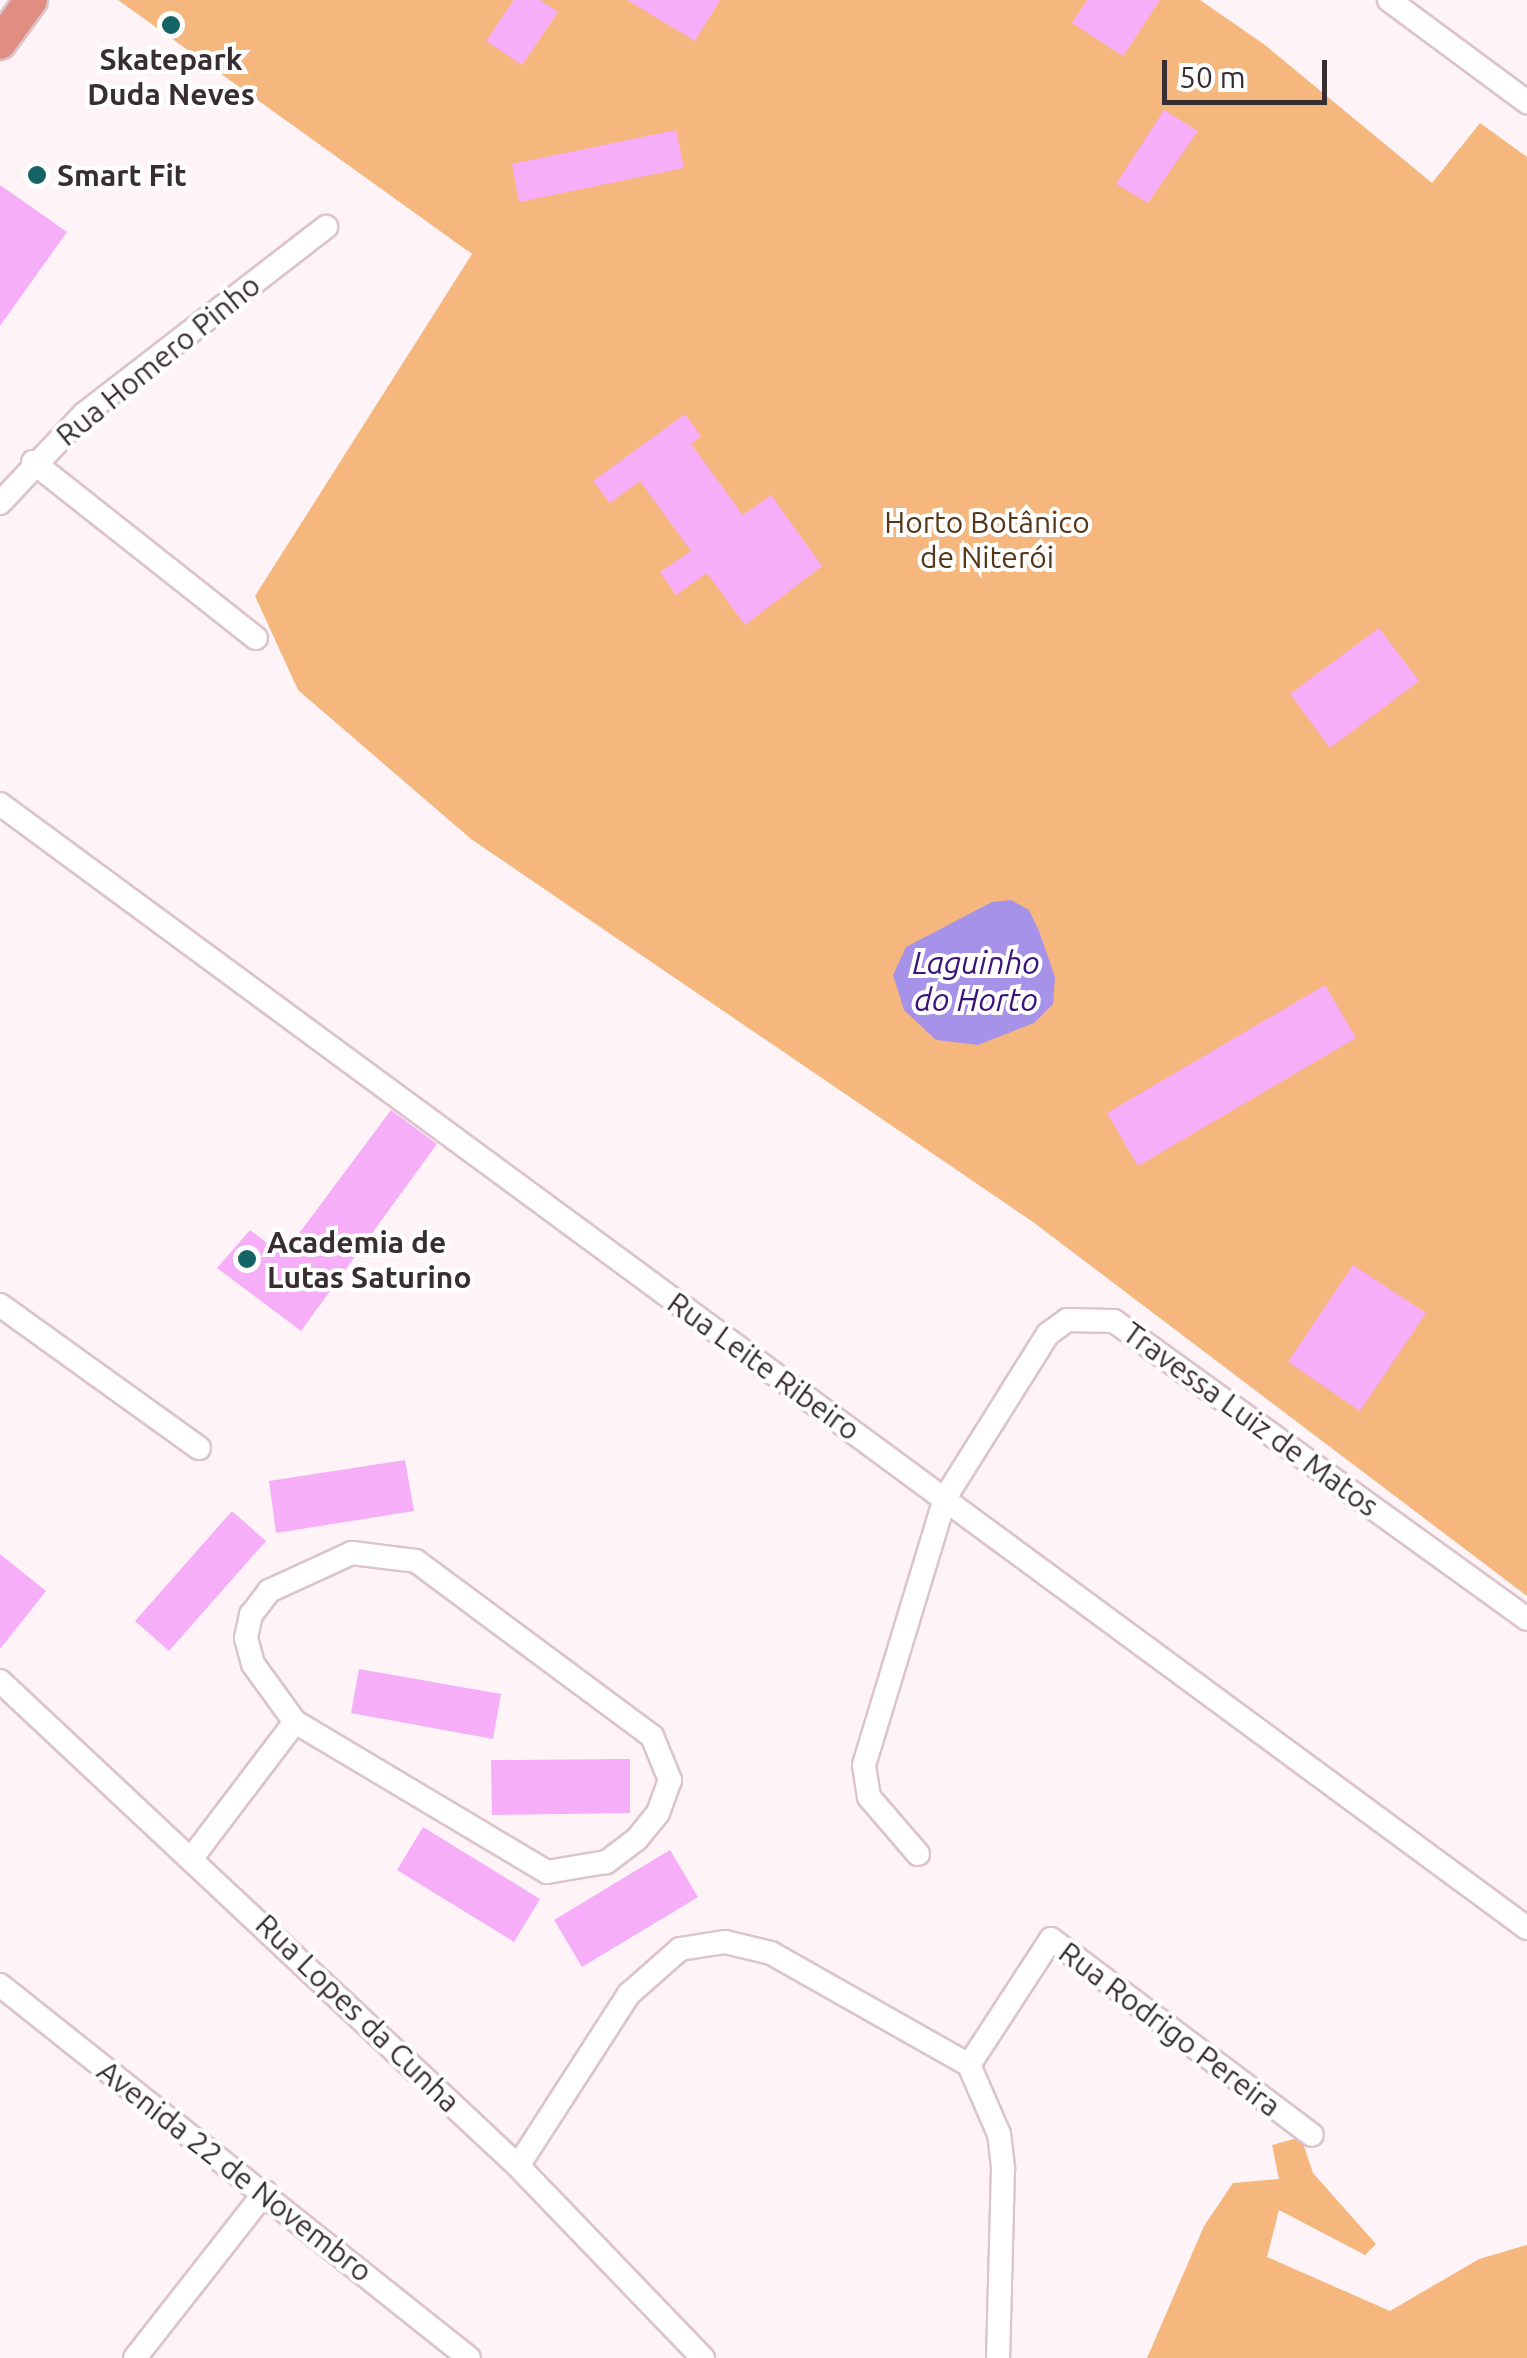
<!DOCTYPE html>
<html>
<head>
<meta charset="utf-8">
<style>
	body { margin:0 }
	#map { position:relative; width:1527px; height:2358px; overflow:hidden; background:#fef4f7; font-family:Ubuntu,sans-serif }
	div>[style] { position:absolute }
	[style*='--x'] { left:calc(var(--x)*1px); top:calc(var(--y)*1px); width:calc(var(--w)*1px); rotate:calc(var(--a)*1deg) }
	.green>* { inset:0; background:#f6b77f }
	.water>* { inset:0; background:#a692e9 }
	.building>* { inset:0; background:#f5aef7 }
	.roads { filter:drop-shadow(2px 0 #dcc4cb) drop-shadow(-2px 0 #dcc4cb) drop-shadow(0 2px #dcc4cb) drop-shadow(0 -2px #dcc4cb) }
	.minor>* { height:22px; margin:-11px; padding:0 11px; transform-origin:11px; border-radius:11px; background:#fff }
	.highway>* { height:32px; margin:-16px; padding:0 16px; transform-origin:16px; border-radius:16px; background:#df8e81 }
	.dots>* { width:28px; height:28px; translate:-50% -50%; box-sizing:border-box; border:5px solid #fff; border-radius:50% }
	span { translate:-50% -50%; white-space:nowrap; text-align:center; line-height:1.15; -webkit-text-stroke:8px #fff; paint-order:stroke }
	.poi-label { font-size:30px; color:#372e31; font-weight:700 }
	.left { translate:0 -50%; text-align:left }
	.street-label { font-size:30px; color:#372e31 }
	.park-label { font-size:30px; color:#553618 }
	.water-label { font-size:32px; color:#3b1379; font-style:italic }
	.scale { position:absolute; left:1162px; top:60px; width:165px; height:45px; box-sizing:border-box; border:5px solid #372e31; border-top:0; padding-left:12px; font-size:30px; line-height:35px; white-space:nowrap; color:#372e31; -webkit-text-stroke:8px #fff; paint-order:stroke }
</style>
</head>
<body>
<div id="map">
	<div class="green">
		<div style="clip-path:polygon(118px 0,1200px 0,1265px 45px,1432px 183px,1480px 123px,1527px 157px,1527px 1596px,1033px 1222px,471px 839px,298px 690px,255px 596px,472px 254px)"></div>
		<div style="clip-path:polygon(1301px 2137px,1313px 2173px,1376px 2244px,1365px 2255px,1279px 2210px,1267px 2257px,1390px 2311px,1479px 2259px,1527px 2245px,1527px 2358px,1147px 2358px,1204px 2226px,1233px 2183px,1279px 2179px,1272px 2145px)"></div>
	</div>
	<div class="water">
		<div style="clip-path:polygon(1011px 900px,1029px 910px,1039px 931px,1055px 977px,1053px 1004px,1034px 1023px,978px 1045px,936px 1040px,904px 1010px,893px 975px,906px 947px,992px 902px)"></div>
	</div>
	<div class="building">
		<div style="clip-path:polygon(514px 0,540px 0,558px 12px,522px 65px,486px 41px)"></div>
		<div style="clip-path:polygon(627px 0,720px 0,695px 41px)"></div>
		<div style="clip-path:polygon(1087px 0,1160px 0,1123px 56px,1072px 23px)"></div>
		<div style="clip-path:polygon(1164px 110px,1198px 131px,1148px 203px,1116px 184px)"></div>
		<div style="clip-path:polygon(676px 130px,684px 168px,519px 202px,512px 164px)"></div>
		<div style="clip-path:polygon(0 185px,67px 232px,0 326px)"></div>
		<div style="clip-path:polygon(685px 414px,701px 436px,691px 444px,743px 515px,771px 495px,822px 566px,745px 625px,707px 573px,676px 595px,660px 572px,691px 551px,640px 481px,610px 503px,593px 481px)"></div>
		<div style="clip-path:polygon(1379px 628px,1419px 681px,1330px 748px,1290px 694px)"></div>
		<div style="clip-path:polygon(1325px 985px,1356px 1038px,1138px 1166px,1107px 1113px)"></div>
		<div style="clip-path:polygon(391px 1110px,437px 1144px,301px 1331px,217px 1268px,250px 1230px,283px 1255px)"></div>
		<div style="clip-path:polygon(1353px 1265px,1426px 1313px,1360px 1411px,1288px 1362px)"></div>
		<div style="clip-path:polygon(405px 1460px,414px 1511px,276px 1533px,269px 1481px)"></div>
		<div style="clip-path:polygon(232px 1511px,266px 1541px,169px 1651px,135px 1621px)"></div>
		<div style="clip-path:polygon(0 1554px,46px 1591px,0 1649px)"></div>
		<div style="clip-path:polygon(359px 1669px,501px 1694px,493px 1739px,351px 1713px)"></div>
		<div style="clip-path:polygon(630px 1759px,630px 1813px,492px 1815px,491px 1760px)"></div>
		<div style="clip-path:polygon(423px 1827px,540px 1899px,514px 1942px,397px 1870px)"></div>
		<div style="clip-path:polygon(670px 1850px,698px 1897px,582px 1967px,554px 1920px)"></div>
	</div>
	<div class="roads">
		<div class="minor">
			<div style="--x:1389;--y:0;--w:172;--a:36.5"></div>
			<div style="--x:33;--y:462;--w:284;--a:38.3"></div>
			<div style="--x:0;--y:503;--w:122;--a:-46.7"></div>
			<div style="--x:84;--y:414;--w:306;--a:-37.7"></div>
			<div style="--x:0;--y:804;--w:1896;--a:36.36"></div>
			<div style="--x:0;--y:1305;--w:245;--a:35.7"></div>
			<div style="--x:352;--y:1553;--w:64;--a:7.1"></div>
			<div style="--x:416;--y:1561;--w:294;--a:36.6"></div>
			<div style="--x:652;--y:1736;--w:48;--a:67.8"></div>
			<div style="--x:670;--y:1780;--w:35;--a:110"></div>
			<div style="--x:658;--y:1813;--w:33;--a:129"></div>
			<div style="--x:637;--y:1839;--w:39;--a:143"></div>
			<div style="--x:606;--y:1862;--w:60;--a:170.4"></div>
			<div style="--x:547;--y:1872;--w:293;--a:-149.2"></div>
			<div style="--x:295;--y:1722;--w:72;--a:-125.9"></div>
			<div style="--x:253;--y:1664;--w:27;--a:-105"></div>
			<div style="--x:246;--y:1638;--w:24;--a:-78"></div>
			<div style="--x:251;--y:1615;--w:30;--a:-53"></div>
			<div style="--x:269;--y:1591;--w:91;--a:-24.6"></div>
			<div style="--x:0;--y:1681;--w:710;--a:43.12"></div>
			<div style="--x:518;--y:2166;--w:267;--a:46.1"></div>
			<div style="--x:918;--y:1854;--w:75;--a:-130.7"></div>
			<div style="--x:869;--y:1797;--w:32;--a:-99"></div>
			<div style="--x:864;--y:1765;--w:279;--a:-73.1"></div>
			<div style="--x:945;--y:1498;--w:194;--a:-57.9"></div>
			<div style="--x:1048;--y:1334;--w:24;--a:-36"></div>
			<div style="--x:1067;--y:1320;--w:47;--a:1.2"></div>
			<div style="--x:1114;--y:1321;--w:509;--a:35.81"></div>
			<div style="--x:194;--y:1855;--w:167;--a:-52.8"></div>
			<div style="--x:0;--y:1985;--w:599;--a:38.5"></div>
			<div style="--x:969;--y:2065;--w:150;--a:-56.9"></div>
			<div style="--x:1051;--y:1939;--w:326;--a:36.9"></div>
			<div style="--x:969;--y:2065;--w:75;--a:66.5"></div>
			<div style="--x:999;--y:2134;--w:35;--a:83"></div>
			<div style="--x:1003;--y:2169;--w:189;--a:91.5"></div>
			<div style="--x:518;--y:2166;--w:205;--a:-57.2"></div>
			<div style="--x:629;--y:1994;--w:68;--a:-41.4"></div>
			<div style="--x:680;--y:1949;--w:46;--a:-8.8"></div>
			<div style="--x:725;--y:1942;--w:47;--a:13.4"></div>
			<div style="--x:771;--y:1953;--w:227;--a:29.5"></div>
			<div style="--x:135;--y:2358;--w:211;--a:-51.9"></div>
		</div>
		<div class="highway">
			<div style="--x:0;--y:43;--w:53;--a:-54.2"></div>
		</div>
	</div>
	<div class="dots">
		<div style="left:171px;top:25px;background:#146465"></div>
		<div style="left:37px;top:175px;background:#146465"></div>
		<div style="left:247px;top:1259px;background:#146465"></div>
	</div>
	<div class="poi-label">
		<span style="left:171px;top:76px">Skatepark<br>Duda Neves</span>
		<span class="left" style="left:57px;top:175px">Smart Fit</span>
		<span class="left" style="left:267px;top:1259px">Academia de<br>Lutas Saturino</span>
	</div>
	<div class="street-label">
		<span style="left:158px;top:360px;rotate:-39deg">Rua Homero Pinho</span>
		<span style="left:764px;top:1366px;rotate:36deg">Rua Leite Ribeiro</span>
		<span style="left:1251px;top:1419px;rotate:36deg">Travessa Luiz de Matos</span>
		<span style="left:358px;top:2013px;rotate:44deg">Rua Lopes da Cunha</span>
		<span style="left:1170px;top:2029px;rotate:37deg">Rua Rodrigo Pereira</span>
		<span style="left:235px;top:2171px;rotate:38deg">Avenida 22 de Novembro</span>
	</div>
	<div class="park-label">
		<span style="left:987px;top:539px">Horto Botânico<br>de Niterói</span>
	</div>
	<div class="water-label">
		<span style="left:976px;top:981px">Laguinho<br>do Horto</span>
	</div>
	<div class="scale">50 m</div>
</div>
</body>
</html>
